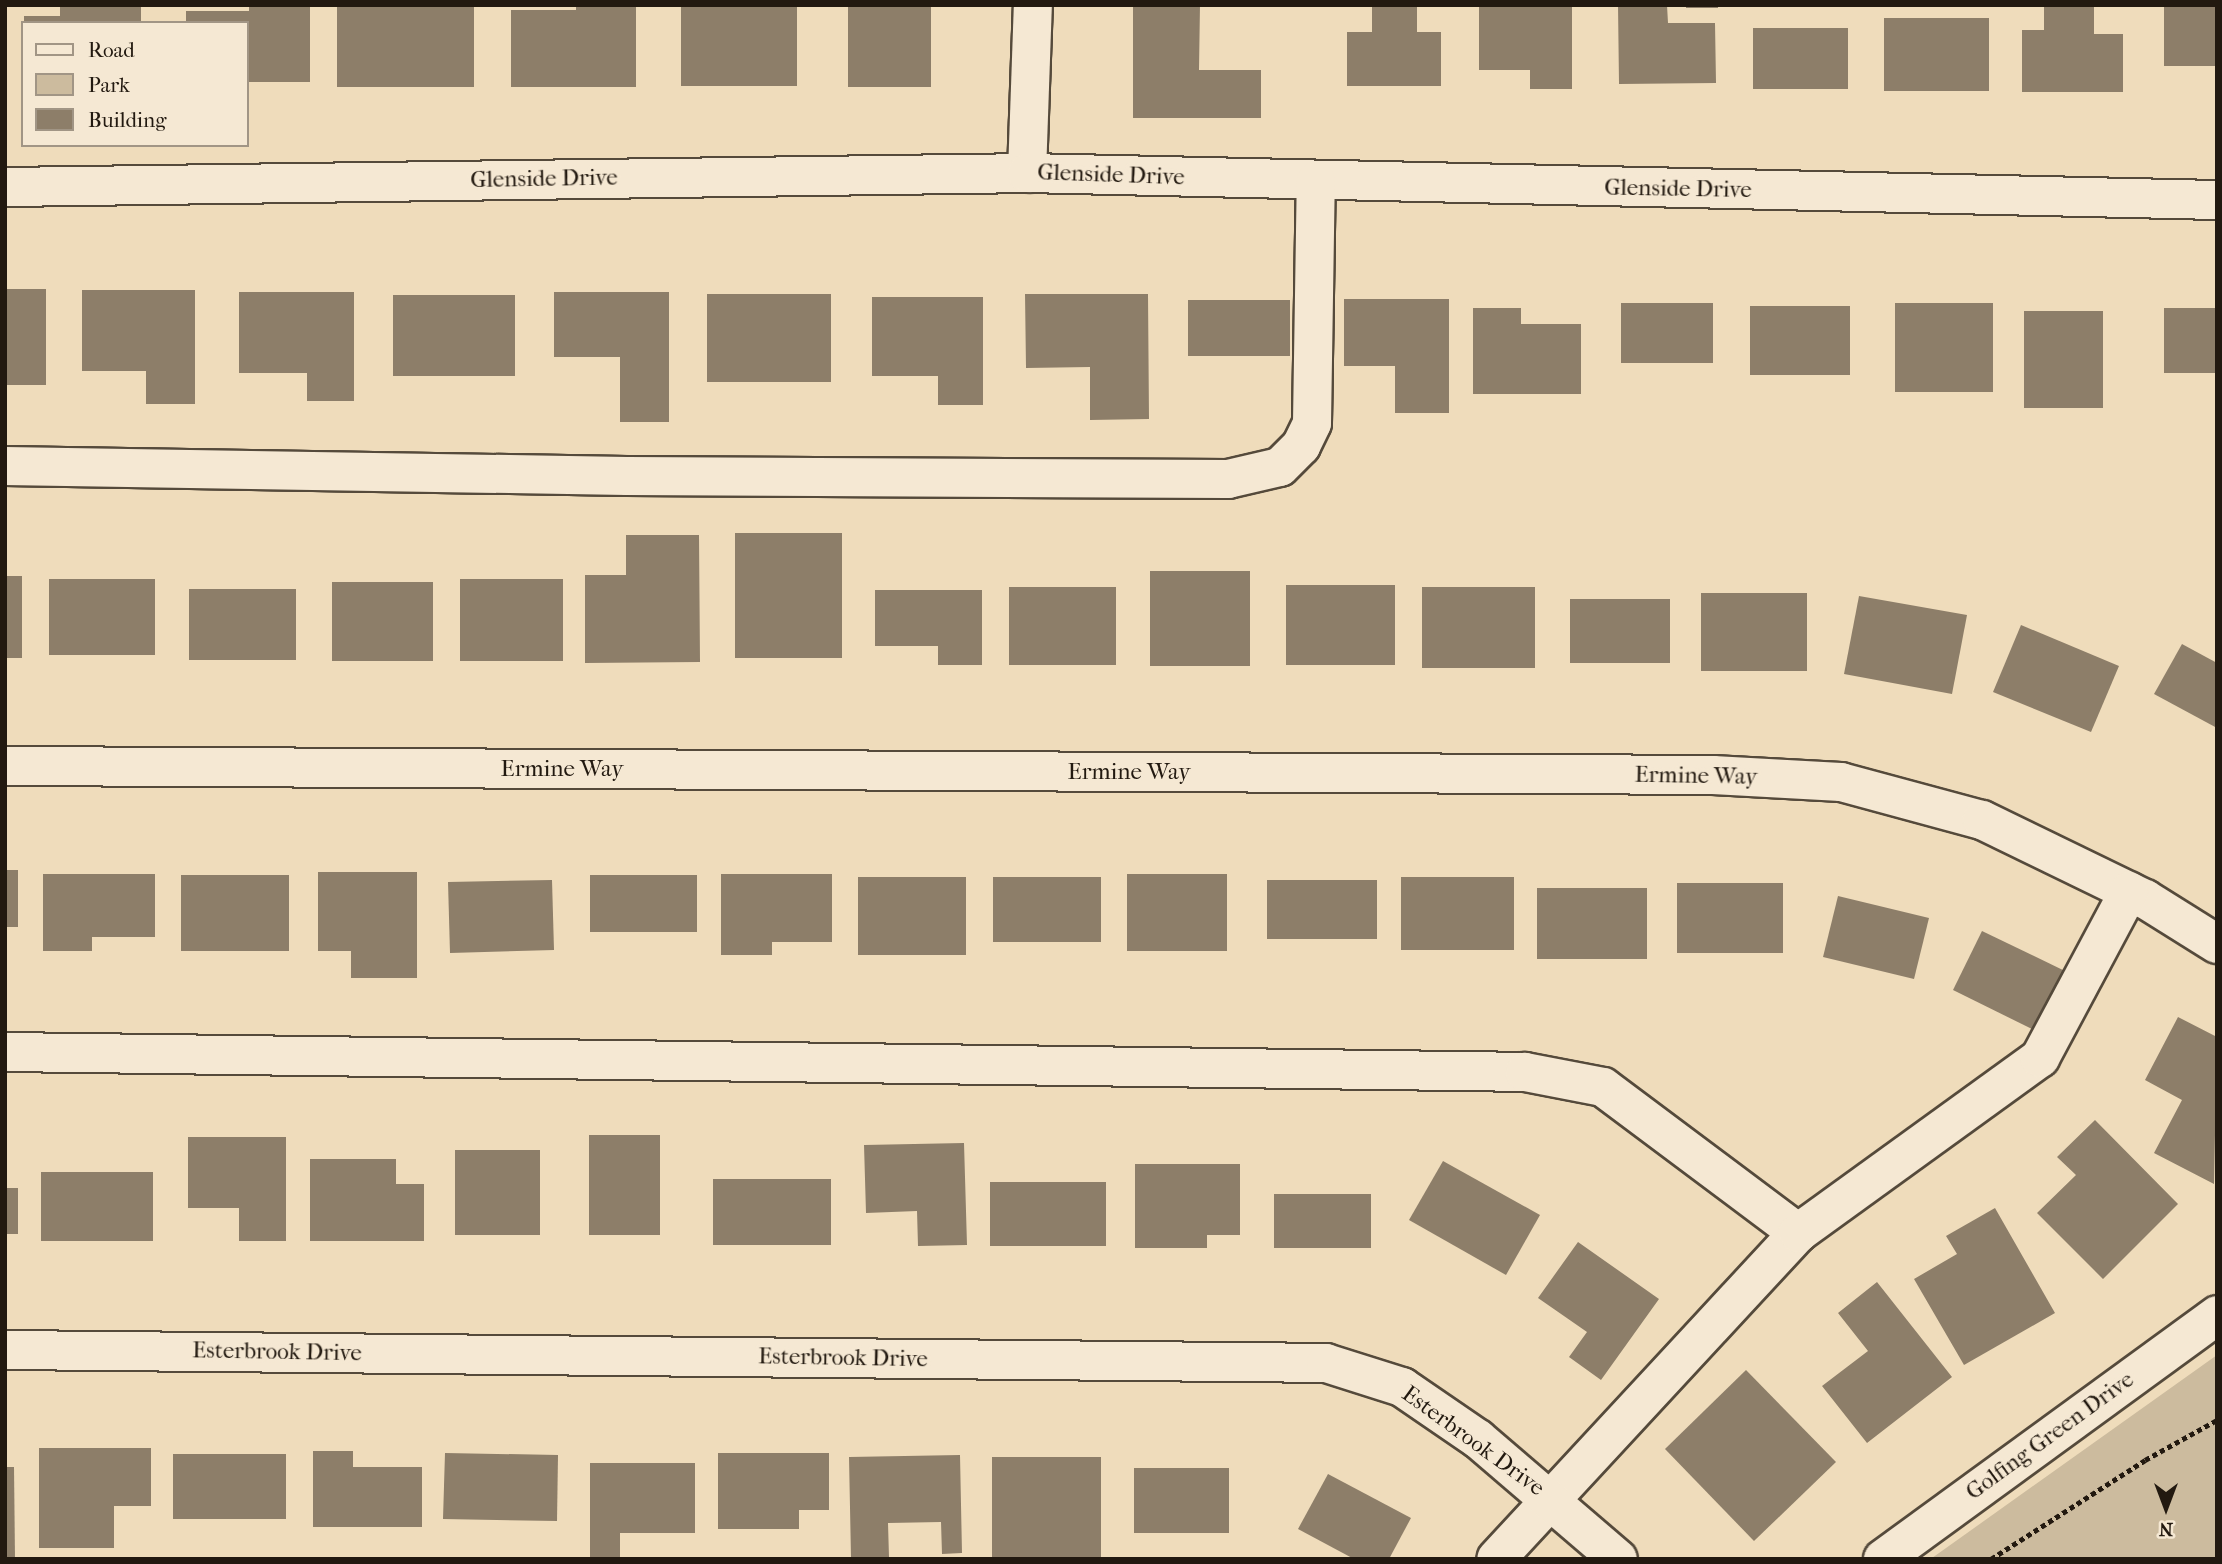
<!DOCTYPE html>
<html>
<head>
<meta charset="utf-8">
<style>
	body { margin:0 }
	#map { position:relative; width:2222px; height:1564px; overflow:hidden; background:#efdcbb; font-family:"IM FELL French Canon",serif }
	div>[style] { position:absolute }
	[style*='--x'] { left:calc(var(--x)*1px); top:calc(var(--y)*1px); width:calc(var(--w)*1px); rotate:calc(var(--a)*1deg) }
	.green>* { inset:0; background:#ccbb9e }
	.building>* { inset:0; background:#8d7e69 }
	.path>* { height:4.5px; margin-top:-2.25px; transform-origin:0; background:repeating-linear-gradient(90deg,#221910 0 5px,transparent 0 8.5px) }
	.roads { filter:drop-shadow(2px 0 #554a3b) drop-shadow(-2px 0 #554a3b) drop-shadow(0 2px #554a3b) drop-shadow(0 -2px #554a3b) }
	.minor>* { height:38px; margin:-19px; padding:0 19px; transform-origin:19px; border-radius:19px; background:#f5e8d3 }
	span { translate:-50% -50%; white-space:nowrap; text-align:center; line-height:1.15; -webkit-text-stroke:7px #f5e8d3; paint-order:stroke }
	.street-label { font-size:23px; color:#221910 }
	.frame { position:absolute; inset:0; border:7px solid #221910; pointer-events:none }
	.legend { position:absolute; left:21px; top:21px; width:228px; height:126px; box-sizing:border-box; background:#f5e8d3; border:2px solid #a19585; margin:0; padding:9px 12px; list-style:none; font-size:21px; color:#221910 }
	.legend li { display:flex; align-items:center; gap:14px; height:35px }
	.legend b { width:35px; border:2px solid #a19585 }
	.north { position:absolute; left:2131px; top:1473px; width:70px; height:70px; -webkit-text-stroke:5px #f5e8d3; paint-order:stroke; rotate:180deg; font-size:19px; font-weight:700; line-height:28px; text-align:center; color:#221910 }
	.north::after { content:''; display:block; margin:auto; width:24px; height:32px; background:#221910; clip-path:polygon(50% 0,100% 100%,50% 72%,0 100%) }
</style>
</head>
<body>
<div id="map">
	<div class="green">
		<div style="clip-path:polygon(2217px 1355px,2217px 1559px,1930px 1559px,1932px 1558px)"></div>
	</div>
	<div class="building">
		<div style="clip-path:polygon(60px 5px,141px 5px,141px 23px,24px 23px,24px 16px,60px 16px)"></div>
		<div style="clip-path:polygon(249px 5px,310px 5px,310px 82px,247px 82px,247px 23px,186px 23px,186px 11px,249px 11px)"></div>
		<div style="clip-path:polygon(337px 5px,474px 5px,474px 87px,337px 87px)"></div>
		<div style="clip-path:polygon(576px 5px,636px 5px,636px 87px,511px 87px,511px 10px,576px 10px)"></div>
		<div style="clip-path:polygon(681px 5px,797px 5px,797px 86px,681px 86px)"></div>
		<div style="clip-path:polygon(848px 5px,931px 5px,931px 87px,848px 87px)"></div>
		<div style="clip-path:polygon(1133px 5px,1200px 5px,1199px 70px,1261px 70px,1261px 118px,1133px 118px)"></div>
		<div style="clip-path:polygon(1372px 5px,1417px 5px,1417px 32px,1441px 32px,1441px 86px,1347px 86px,1347px 32px,1372px 32px)"></div>
		<div style="clip-path:polygon(1479px 5px,1572px 5px,1572px 89px,1530px 89px,1530px 70px,1479px 70px)"></div>
		<div style="clip-path:polygon(1618px 5px,1667px 5px,1668px 23px,1715px 23px,1716px 83px,1619px 84px)"></div>
		<div style="clip-path:polygon(1686px 5px,1718px 5px,1718px 8px,1686px 8px)"></div>
		<div style="clip-path:polygon(2044px 5px,2094px 5px,2094px 34px,2123px 34px,2123px 92px,2022px 92px,2022px 30px,2044px 30px)"></div>
		<div style="clip-path:polygon(2164px 5px,2217px 5px,2217px 66px,2164px 66px)"></div>
		<div style="clip-path:polygon(1884px 18px,1989px 18px,1989px 91px,1884px 91px)"></div>
		<div style="clip-path:polygon(1753px 28px,1848px 28px,1848px 89px,1753px 89px)"></div>
		<div style="clip-path:polygon(5px 289px,46px 289px,46px 385px,5px 385px)"></div>
		<div style="clip-path:polygon(82px 290px,195px 290px,195px 404px,146px 404px,146px 371px,82px 371px)"></div>
		<div style="clip-path:polygon(239px 292px,354px 292px,354px 401px,307px 401px,307px 373px,239px 373px)"></div>
		<div style="clip-path:polygon(554px 292px,669px 292px,669px 422px,620px 422px,620px 357px,554px 357px)"></div>
		<div style="clip-path:polygon(707px 294px,831px 294px,831px 382px,707px 382px)"></div>
		<div style="clip-path:polygon(1025px 294px,1148px 294px,1149px 419px,1090px 420px,1090px 367px,1026px 368px)"></div>
		<div style="clip-path:polygon(393px 295px,515px 295px,515px 376px,393px 376px)"></div>
		<div style="clip-path:polygon(872px 297px,983px 297px,983px 405px,938px 405px,938px 376px,872px 376px)"></div>
		<div style="clip-path:polygon(1344px 299px,1449px 299px,1449px 413px,1395px 413px,1395px 366px,1344px 366px)"></div>
		<div style="clip-path:polygon(1188px 300px,1290px 300px,1290px 356px,1188px 356px)"></div>
		<div style="clip-path:polygon(1621px 303px,1713px 303px,1713px 363px,1621px 363px)"></div>
		<div style="clip-path:polygon(1895px 303px,1993px 303px,1993px 392px,1895px 392px)"></div>
		<div style="clip-path:polygon(1750px 306px,1850px 306px,1850px 375px,1750px 375px)"></div>
		<div style="clip-path:polygon(1473px 308px,1521px 308px,1521px 324px,1581px 324px,1581px 394px,1473px 394px)"></div>
		<div style="clip-path:polygon(2164px 308px,2217px 308px,2217px 373px,2164px 373px)"></div>
		<div style="clip-path:polygon(2024px 311px,2103px 311px,2103px 408px,2024px 408px)"></div>
		<div style="clip-path:polygon(735px 533px,842px 533px,842px 658px,735px 658px)"></div>
		<div style="clip-path:polygon(626px 535px,699px 535px,700px 662px,585px 663px,585px 575px,626px 575px)"></div>
		<div style="clip-path:polygon(1150px 571px,1250px 571px,1250px 666px,1150px 666px)"></div>
		<div style="clip-path:polygon(5px 576px,22px 576px,22px 658px,5px 658px)"></div>
		<div style="clip-path:polygon(49px 579px,155px 579px,155px 655px,49px 655px)"></div>
		<div style="clip-path:polygon(460px 579px,563px 579px,563px 661px,460px 661px)"></div>
		<div style="clip-path:polygon(332px 582px,433px 582px,433px 661px,332px 661px)"></div>
		<div style="clip-path:polygon(1286px 585px,1395px 585px,1395px 665px,1286px 665px)"></div>
		<div style="clip-path:polygon(1009px 587px,1116px 587px,1116px 665px,1009px 665px)"></div>
		<div style="clip-path:polygon(1422px 587px,1535px 587px,1535px 668px,1422px 668px)"></div>
		<div style="clip-path:polygon(189px 589px,296px 589px,296px 660px,189px 660px)"></div>
		<div style="clip-path:polygon(875px 590px,982px 590px,982px 665px,938px 665px,938px 646px,875px 646px)"></div>
		<div style="clip-path:polygon(1701px 593px,1807px 593px,1807px 671px,1701px 671px)"></div>
		<div style="clip-path:polygon(1859px 596px,1967px 615px,1952px 694px,1844px 674px)"></div>
		<div style="clip-path:polygon(1570px 599px,1670px 599px,1670px 663px,1570px 663px)"></div>
		<div style="clip-path:polygon(2021px 625px,2119px 666px,2091px 732px,1993px 692px)"></div>
		<div style="clip-path:polygon(2182px 644px,2217px 663px,2217px 728px,2154px 694px)"></div>
		<div style="clip-path:polygon(5px 870px,18px 870px,18px 927px,5px 927px)"></div>
		<div style="clip-path:polygon(318px 872px,417px 872px,417px 978px,351px 978px,351px 951px,318px 951px)"></div>
		<div style="clip-path:polygon(43px 874px,155px 874px,155px 937px,92px 937px,92px 951px,43px 951px)"></div>
		<div style="clip-path:polygon(721px 874px,832px 874px,832px 942px,772px 942px,772px 955px,721px 955px)"></div>
		<div style="clip-path:polygon(1127px 874px,1227px 874px,1227px 951px,1127px 951px)"></div>
		<div style="clip-path:polygon(181px 875px,289px 875px,289px 951px,181px 951px)"></div>
		<div style="clip-path:polygon(590px 875px,697px 875px,697px 932px,590px 932px)"></div>
		<div style="clip-path:polygon(858px 877px,966px 877px,966px 955px,858px 955px)"></div>
		<div style="clip-path:polygon(993px 877px,1101px 877px,1101px 942px,993px 942px)"></div>
		<div style="clip-path:polygon(1401px 877px,1514px 877px,1514px 950px,1401px 950px)"></div>
		<div style="clip-path:polygon(552px 880px,554px 950px,450px 953px,448px 882px)"></div>
		<div style="clip-path:polygon(1267px 880px,1377px 880px,1377px 939px,1267px 939px)"></div>
		<div style="clip-path:polygon(1677px 883px,1783px 883px,1783px 953px,1677px 953px)"></div>
		<div style="clip-path:polygon(1537px 888px,1647px 888px,1647px 959px,1537px 959px)"></div>
		<div style="clip-path:polygon(1838px 896px,1929px 918px,1914px 979px,1823px 957px)"></div>
		<div style="clip-path:polygon(1982px 931px,2067px 972px,2038px 1032px,1953px 990px)"></div>
		<div style="clip-path:polygon(2178px 1017px,2217px 1037px,2214px 1184px,2154px 1153px,2182px 1100px,2145px 1080px)"></div>
		<div style="clip-path:polygon(2095px 1120px,2178px 1204px,2103px 1279px,2037px 1213px,2076px 1175px,2057px 1157px)"></div>
		<div style="clip-path:polygon(589px 1135px,660px 1135px,660px 1235px,589px 1235px)"></div>
		<div style="clip-path:polygon(188px 1137px,286px 1137px,286px 1241px,239px 1241px,239px 1208px,188px 1208px)"></div>
		<div style="clip-path:polygon(964px 1143px,967px 1245px,918px 1246px,917px 1211px,866px 1213px,864px 1145px)"></div>
		<div style="clip-path:polygon(455px 1150px,540px 1150px,540px 1235px,455px 1235px)"></div>
		<div style="clip-path:polygon(310px 1159px,396px 1159px,396px 1184px,424px 1184px,424px 1241px,310px 1241px)"></div>
		<div style="clip-path:polygon(1443px 1161px,1540px 1215px,1506px 1275px,1409px 1220px)"></div>
		<div style="clip-path:polygon(1135px 1164px,1240px 1164px,1240px 1235px,1207px 1235px,1207px 1248px,1135px 1248px)"></div>
		<div style="clip-path:polygon(41px 1172px,153px 1172px,153px 1241px,41px 1241px)"></div>
		<div style="clip-path:polygon(713px 1179px,831px 1179px,831px 1245px,713px 1245px)"></div>
		<div style="clip-path:polygon(990px 1182px,1106px 1182px,1106px 1246px,990px 1246px)"></div>
		<div style="clip-path:polygon(5px 1188px,18px 1188px,18px 1234px,5px 1234px)"></div>
		<div style="clip-path:polygon(1274px 1194px,1371px 1194px,1371px 1248px,1274px 1248px)"></div>
		<div style="clip-path:polygon(1995px 1208px,2055px 1313px,1964px 1365px,1914px 1279px,1957px 1254px,1946px 1236px)"></div>
		<div style="clip-path:polygon(1578px 1242px,1659px 1299px,1601px 1380px,1569px 1357px,1587px 1332px,1538px 1298px)"></div>
		<div style="clip-path:polygon(1877px 1282px,1952px 1377px,1867px 1443px,1822px 1386px,1868px 1351px,1838px 1313px)"></div>
		<div style="clip-path:polygon(1746px 1370px,1836px 1462px,1754px 1541px,1665px 1449px)"></div>
		<div style="clip-path:polygon(39px 1448px,151px 1448px,151px 1506px,114px 1506px,114px 1548px,39px 1548px)"></div>
		<div style="clip-path:polygon(313px 1451px,353px 1451px,353px 1467px,422px 1467px,422px 1527px,313px 1527px)"></div>
		<div style="clip-path:polygon(445px 1453px,558px 1455px,557px 1521px,443px 1519px)"></div>
		<div style="clip-path:polygon(718px 1453px,829px 1453px,829px 1510px,799px 1510px,799px 1529px,718px 1529px)"></div>
		<div style="clip-path:polygon(173px 1454px,286px 1454px,286px 1519px,173px 1519px)"></div>
		<div style="clip-path:polygon(960px 1455px,962px 1553px,942px 1554px,941px 1522px,888px 1523px,889px 1557px,851px 1558px,849px 1457px)"></div>
		<div style="clip-path:polygon(992px 1457px,1101px 1457px,1101px 1559px,992px 1559px)"></div>
		<div style="clip-path:polygon(590px 1463px,695px 1463px,695px 1533px,620px 1533px,620px 1558px,590px 1558px)"></div>
		<div style="clip-path:polygon(5px 1467px,14px 1467px,15px 1559px,5px 1559px)"></div>
		<div style="clip-path:polygon(1134px 1468px,1229px 1468px,1229px 1533px,1134px 1533px)"></div>
		<div style="clip-path:polygon(1328px 1474px,1411px 1518px,1389px 1559px,1354px 1559px,1298px 1529px)"></div>
	</div>
	<div class="path">
		<div style="--x:1991;--y:1559;--w:183;--a:-32.7"></div>
		<div style="--x:2145;--y:1460;--w:82;--a:-29.1"></div>
	</div>
	<div class="roads">
		<div class="minor">
			<div style="--x:1027;--y:173;--w:168;--a:-88"></div>
			<div style="--x:5;--y:187;--w:1022;--a:-0.78"></div>
			<div style="--x:1027;--y:173;--w:1190;--a:1.3"></div>
			<div style="--x:5;--y:466;--w:622;--a:0.92"></div>
			<div style="--x:627;--y:476;--w:601;--a:0.29"></div>
			<div style="--x:1228;--y:479;--w:53;--a:-13"></div>
			<div style="--x:1280;--y:467;--w:30;--a:-45"></div>
			<div style="--x:1301;--y:446;--w:25;--a:-64"></div>
			<div style="--x:1312;--y:423;--w:242;--a:-89.1"></div>
			<div style="--x:5;--y:766;--w:1708;--a:0.3"></div>
			<div style="--x:1713;--y:775;--w:128;--a:3.1"></div>
			<div style="--x:1841;--y:782;--w:146;--a:15.1"></div>
			<div style="--x:1982;--y:820;--w:181;--a:25.9"></div>
			<div style="--x:2145;--y:899;--w:85;--a:32"></div>
			<div style="--x:5;--y:1052;--w:1520;--a:0.75"></div>
			<div style="--x:1525;--y:1072;--w:79;--a:10.9"></div>
			<div style="--x:1603;--y:1087;--w:244;--a:36.8"></div>
			<div style="--x:1798;--y:1233;--w:444;--a:132.8"></div>
			<div style="--x:1798;--y:1233;--w:299;--a:-35.9"></div>
			<div style="--x:2040;--y:1058;--w:189;--a:-61.9"></div>
			<div style="--x:5;--y:1350;--w:1321;--a:0.56"></div>
			<div style="--x:1326;--y:1363;--w:80;--a:17.5"></div>
			<div style="--x:1402;--y:1387;--w:92;--a:34.4"></div>
			<div style="--x:1478;--y:1439;--w:184;--a:40.6"></div>
			<div style="--x:1883;--y:1559;--w:414;--a:-36.1"></div>
		</div>
	</div>
	<div class="street-label">
		<span style="left:1111px;top:175px;rotate:2deg">Glenside Drive</span>
		<span style="left:544px;top:179px;rotate:-1deg">Glenside Drive</span>
		<span style="left:1678px;top:189px;rotate:1deg">Glenside Drive</span>
		<span style="left:562px;top:769px">Ermine Way</span>
		<span style="left:1129px;top:772px">Ermine Way</span>
		<span style="left:1696px;top:776px;rotate:1deg">Ermine Way</span>
		<span style="left:277px;top:1352px;rotate:1deg">Esterbrook Drive</span>
		<span style="left:843px;top:1358px;rotate:1deg">Esterbrook Drive</span>
		<span style="left:2050px;top:1436px;rotate:-36deg">Golfing Green Drive</span>
		<span style="left:1473px;top:1441px;rotate:36deg">Esterbrook Drive</span>
	</div>
	<div class="frame"></div>
	<ul class="legend">
	<li><b style="height:9px;background:#f5e8d3"></b>Road</li>
	<li><b style="height:19px;background:#ccbb9e"></b>Park</li>
	<li><b style="height:19px;background:#8d7e69"></b>Building</li>
	</ul>
	<div class="north">N</div>
</div>
</body>
</html>
